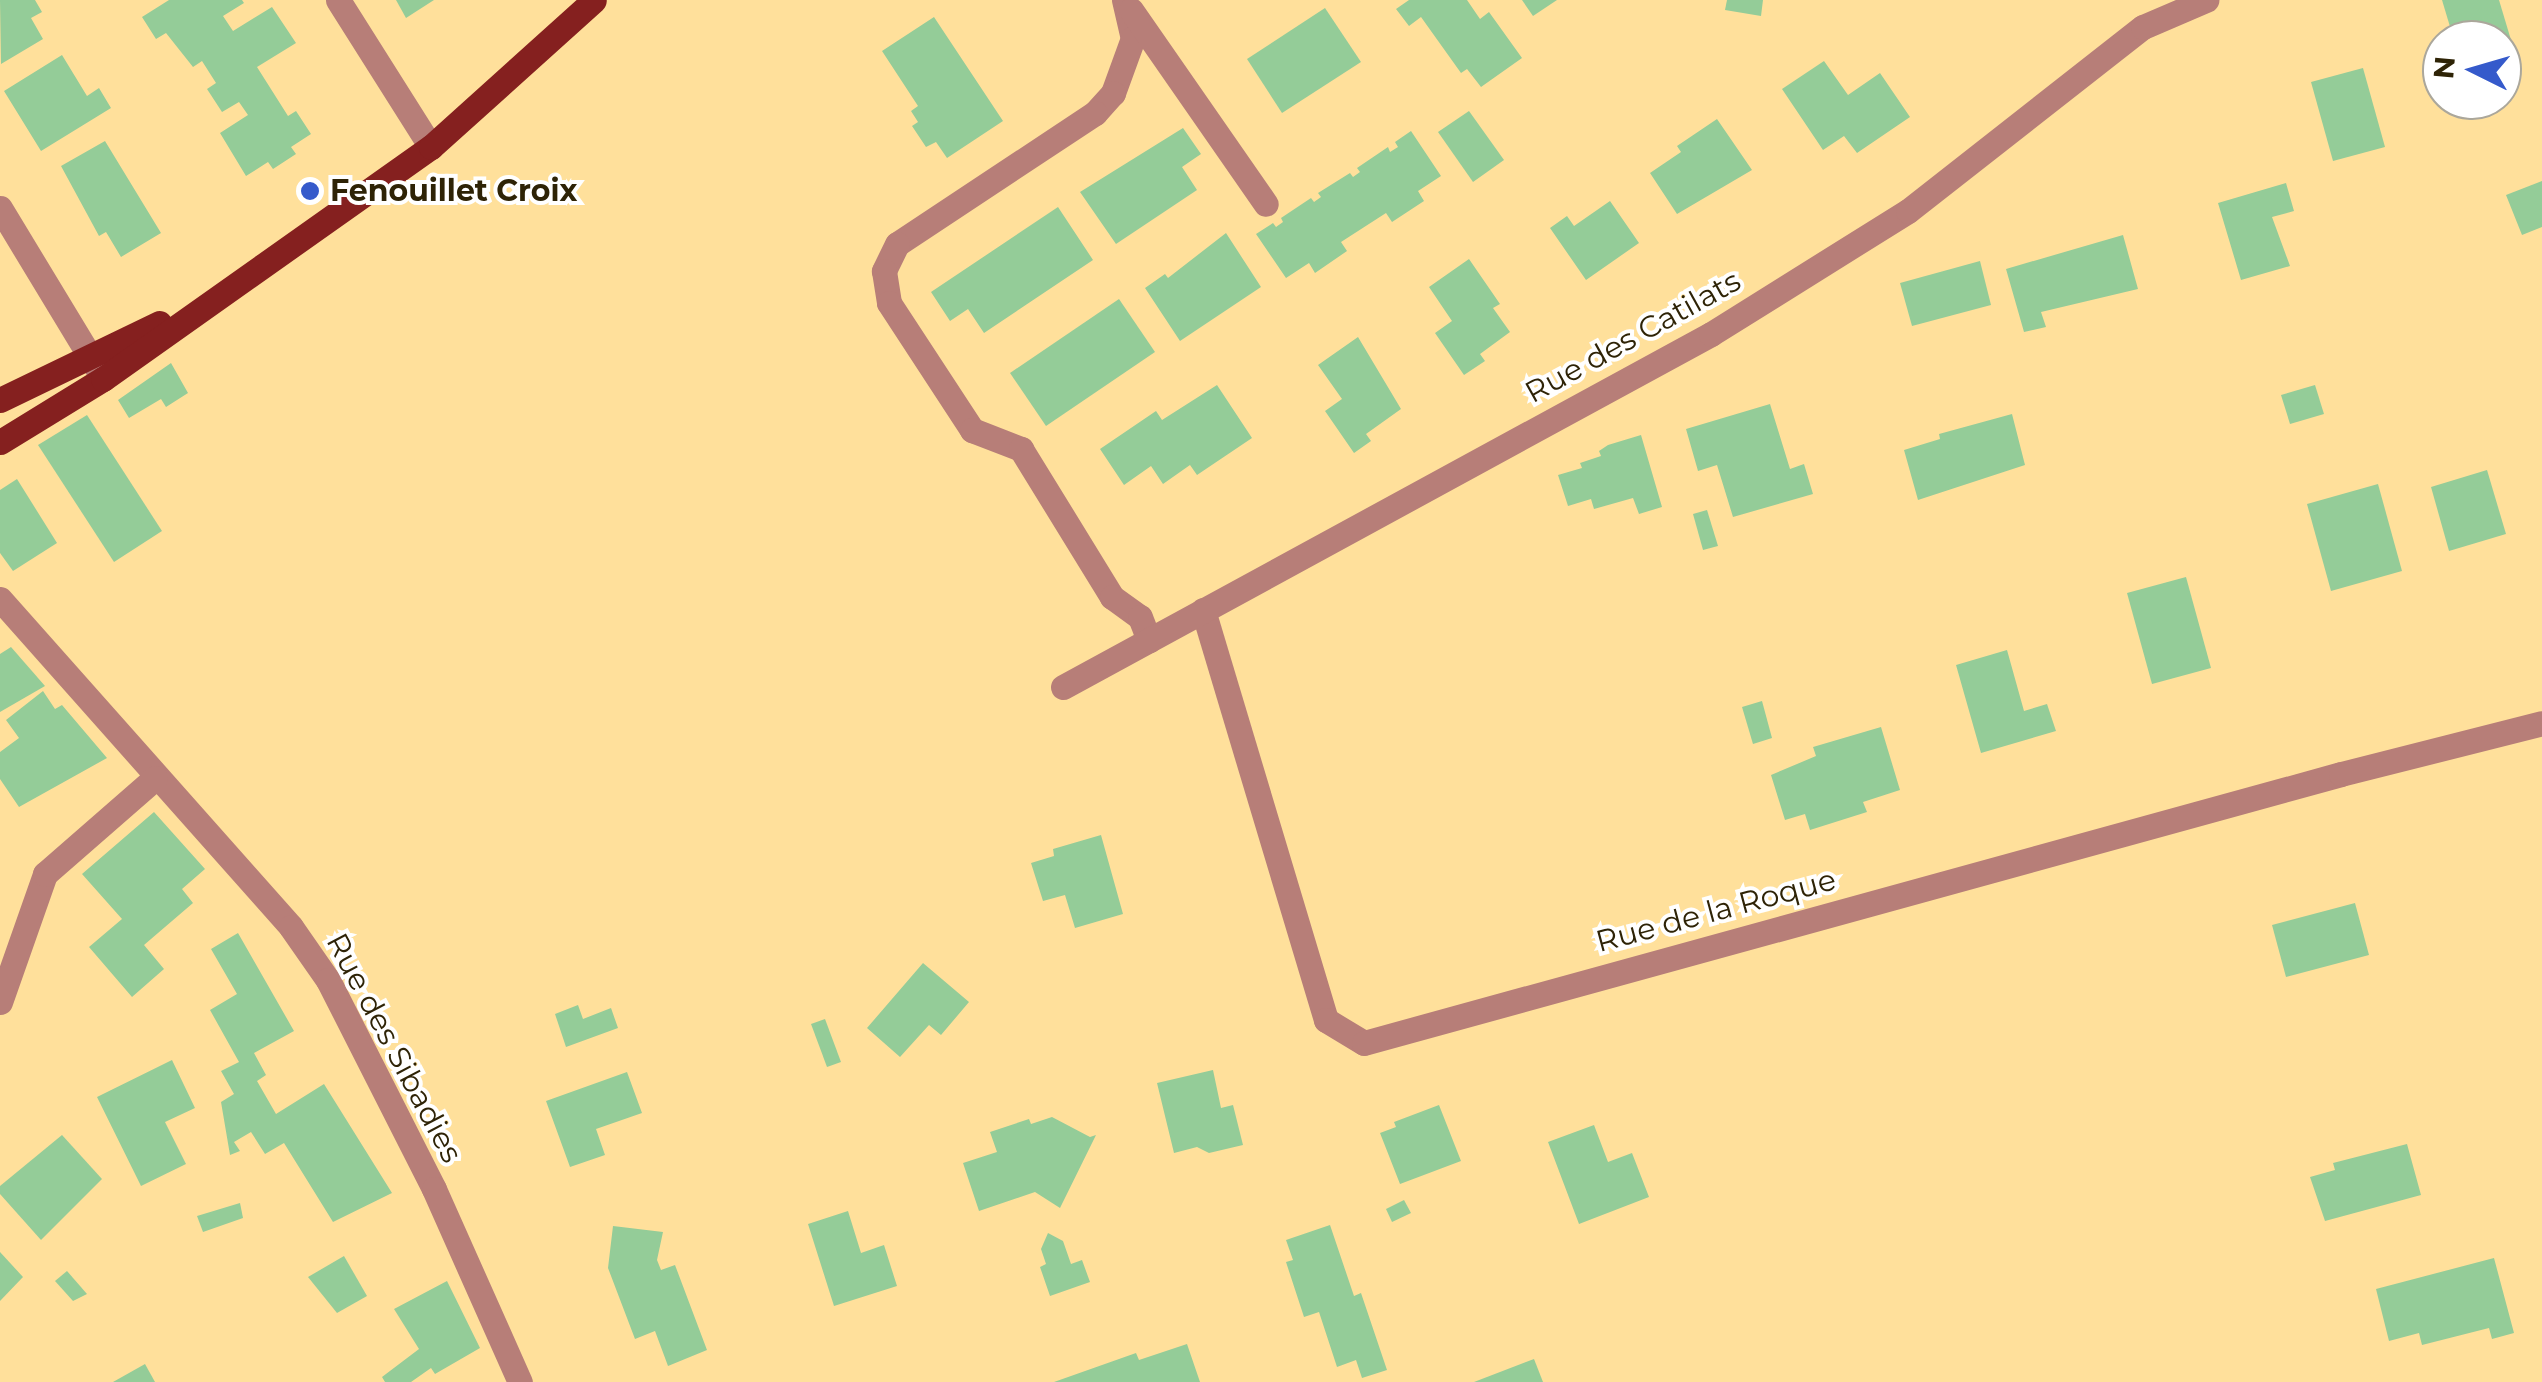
<!DOCTYPE html>
<html>
<head>
<meta charset="utf-8">
<style>
	body { margin:0 }
	#map { position:relative; width:2542px; height:1382px; overflow:hidden; background:#ffe09b; font-family:Montserrat,sans-serif }
	div>[style] { position:absolute }
	[style*='--x'] { left:calc(var(--x)*1px); top:calc(var(--y)*1px); width:calc(var(--w)*1px); rotate:calc(var(--a)*1deg) }
	.building>* { inset:0; background:#94cc98 }
	.minor>* { height:25px; margin:-12.5px; padding:0 12.5px; transform-origin:12.5px; border-radius:12.5px; background:#b77e78 }
	.major>* { height:25px; margin:-12.5px; padding:0 12.5px; transform-origin:12.5px; border-radius:12.5px; background:#85201f }
	.dots>* { width:28px; height:28px; translate:-50% -50%; box-sizing:border-box; border:5px solid #fff; border-radius:50% }
	span { translate:-50% -50%; white-space:nowrap; text-align:center; line-height:1.15; -webkit-text-stroke:8px #fff; paint-order:stroke }
	.poi-label { font-size:30px; color:#2e2306; font-weight:700 }
	.left { translate:0 -50%; text-align:left }
	.street-label { font-size:30px; color:#2e2306 }
	.north { position:absolute; left:2422px; top:20px; width:100px; height:100px; box-sizing:border-box; background:#fff; border:2px solid #aba79b; border-radius:50%; rotate:275deg; font-size:28px; font-weight:700; line-height:40px; text-align:center; color:#2e2306 }
	.north::after { content:''; display:block; margin:auto; width:35px; height:45px; background:#355acb; clip-path:polygon(50% 0,100% 100%,50% 72%,0 100%) }
</style>
</head>
<body>
<div id="map">
	<div class="building">
		<div style="clip-path:polygon(0 0,35px 0,42px 12px,31px 18px,43px 39px,1px 64px)"></div>
		<div style="clip-path:polygon(169px 0,242px 0,244px 3px,223px 16px,233px 31px,272px 7px,296px 43px,257px 67px,288px 116px,296px 111px,311px 134px,291px 147px,296px 154px,273px 169px,268px 162px,246px 176px,220px 133px,248px 115px,239px 102px,222px 112px,207px 89px,216px 83px,202px 61px,193px 67px,166px 33px,156px 39px,142px 17px)"></div>
		<div style="clip-path:polygon(396px 0,434px 0,406px 18px)"></div>
		<div style="clip-path:polygon(1409px 0,1467px 0,1480px 19px,1489px 12px,1522px 58px,1481px 87px,1467px 69px,1461px 73px,1421px 17px,1409px 26px,1396px 9px)"></div>
		<div style="clip-path:polygon(1522px 0,1557px 0,1533px 16px)"></div>
		<div style="clip-path:polygon(1727px 0,1763px 0,1761px 16px,1725px 10px)"></div>
		<div style="clip-path:polygon(2442px 0,2499px 0,2511px 40px,2454px 40px)"></div>
		<div style="clip-path:polygon(1325px 8px,1361px 62px,1282px 113px,1247px 59px)"></div>
		<div style="clip-path:polygon(934px 17px,1003px 121px,947px 158px,936px 142px,926px 147px,912px 126px,918px 122px,911px 111px,918px 106px,882px 51px)"></div>
		<div style="clip-path:polygon(62px 55px,87px 96px,99px 88px,111px 108px,41px 151px,4px 91px)"></div>
		<div style="clip-path:polygon(1824px 61px,1848px 95px,1880px 73px,1910px 117px,1857px 153px,1844px 136px,1823px 150px,1782px 89px)"></div>
		<div style="clip-path:polygon(2363px 68px,2385px 147px,2333px 161px,2311px 82px)"></div>
		<div style="clip-path:polygon(1469px 111px,1504px 160px,1473px 182px,1438px 132px)"></div>
		<div style="clip-path:polygon(1717px 119px,1752px 170px,1677px 214px,1650px 173px,1681px 152px,1677px 146px)"></div>
		<div style="clip-path:polygon(1183px 128px,1201px 154px,1182px 167px,1197px 190px,1116px 244px,1080px 192px)"></div>
		<div style="clip-path:polygon(1411px 131px,1441px 176px,1418px 191px,1424px 201px,1392px 222px,1386px 213px,1341px 242px,1347px 251px,1315px 273px,1309px 263px,1286px 278px,1256px 234px,1273px 223px,1276px 227px,1283px 222px,1281px 218px,1311px 198px,1314px 202px,1321px 197px,1318px 193px,1350px 173px,1353px 177px,1360px 172px,1357px 168px,1388px 147px,1390px 152px,1398px 147px,1395px 142px)"></div>
		<div style="clip-path:polygon(105px 141px,161px 233px,121px 257px,106px 232px,99px 236px,61px 166px)"></div>
		<div style="clip-path:polygon(2542px 181px,2542px 227px,2522px 235px,2506px 195px)"></div>
		<div style="clip-path:polygon(2286px 183px,2294px 211px,2272px 217px,2290px 266px,2241px 280px,2218px 203px)"></div>
		<div style="clip-path:polygon(1610px 201px,1639px 243px,1586px 280px,1550px 228px,1567px 216px,1574px 226px)"></div>
		<div style="clip-path:polygon(1058px 207px,1093px 260px,984px 333px,968px 309px,950px 321px,931px 292px)"></div>
		<div style="clip-path:polygon(1226px 233px,1261px 287px,1180px 341px,1145px 288px,1165px 274px,1168px 278px)"></div>
		<div style="clip-path:polygon(2123px 235px,2138px 289px,2041px 312px,2046px 327px,2024px 332px,2006px 269px)"></div>
		<div style="clip-path:polygon(1469px 259px,1500px 304px,1493px 308px,1510px 332px,1480px 354px,1485px 361px,1464px 375px,1435px 333px,1452px 321px,1429px 287px)"></div>
		<div style="clip-path:polygon(1980px 261px,1991px 305px,1912px 326px,1900px 283px)"></div>
		<div style="clip-path:polygon(1119px 299px,1155px 352px,1046px 426px,1010px 373px)"></div>
		<div style="clip-path:polygon(1358px 337px,1401px 409px,1366px 434px,1371px 441px,1354px 453px,1325px 411px,1342px 399px,1318px 365px)"></div>
		<div style="clip-path:polygon(171px 363px,188px 393px,166px 407px,161px 399px,129px 418px,118px 400px)"></div>
		<div style="clip-path:polygon(1217px 385px,1252px 438px,1197px 475px,1190px 465px,1163px 484px,1151px 466px,1124px 485px,1100px 449px,1156px 411px,1162px 420px)"></div>
		<div style="clip-path:polygon(2315px 385px,2324px 414px,2290px 424px,2281px 395px)"></div>
		<div style="clip-path:polygon(1770px 404px,1790px 469px,1804px 464px,1813px 494px,1733px 517px,1717px 465px,1698px 471px,1686px 429px)"></div>
		<div style="clip-path:polygon(2012px 414px,2025px 465px,1918px 500px,1904px 450px,1940px 439px,1939px 434px)"></div>
		<div style="clip-path:polygon(87px 415px,162px 531px,114px 562px,38px 445px)"></div>
		<div style="clip-path:polygon(1641px 435px,1662px 507px,1639px 514px,1633px 498px,1594px 509px,1591px 499px,1568px 506px,1558px 475px,1582px 468px,1580px 463px,1601px 456px,1599px 451px,1608px 445px)"></div>
		<div style="clip-path:polygon(2487px 470px,2506px 534px,2449px 551px,2431px 487px)"></div>
		<div style="clip-path:polygon(17px 479px,57px 543px,13px 571px,0 553px,0 490px)"></div>
		<div style="clip-path:polygon(2378px 484px,2402px 571px,2331px 591px,2307px 504px)"></div>
		<div style="clip-path:polygon(1707px 510px,1718px 546px,1703px 550px,1693px 514px)"></div>
		<div style="clip-path:polygon(2186px 577px,2211px 668px,2152px 684px,2127px 593px)"></div>
		<div style="clip-path:polygon(11px 647px,45px 686px,0 712px,0 654px)"></div>
		<div style="clip-path:polygon(2007px 650px,2024px 711px,2047px 704px,2056px 731px,1981px 753px,1956px 665px)"></div>
		<div style="clip-path:polygon(43px 691px,55px 709px,62px 705px,107px 758px,19px 807px,0 779px,0 752px,19px 738px,6px 720px)"></div>
		<div style="clip-path:polygon(1762px 701px,1772px 738px,1753px 744px,1742px 707px)"></div>
		<div style="clip-path:polygon(1881px 727px,1900px 790px,1863px 802px,1867px 812px,1810px 830px,1805px 814px,1785px 820px,1771px 775px,1816px 756px,1813px 747px)"></div>
		<div style="clip-path:polygon(154px 812px,205px 869px,182px 889px,193px 903px,144px 945px,164px 969px,132px 997px,89px 947px,122px 919px,82px 874px)"></div>
		<div style="clip-path:polygon(1101px 835px,1123px 914px,1075px 928px,1065px 895px,1043px 901px,1031px 863px,1054px 856px,1053px 849px)"></div>
		<div style="clip-path:polygon(2355px 903px,2369px 955px,2286px 977px,2272px 925px)"></div>
		<div style="clip-path:polygon(238px 933px,294px 1031px,254px 1053px,266px 1075px,257px 1081px,276px 1114px,324px 1084px,392px 1193px,333px 1222px,284px 1143px,265px 1154px,251px 1132px,234px 1142px,240px 1151px,230px 1155px,221px 1102px,234px 1094px,221px 1071px,239px 1062px,210px 1010px,237px 994px,211px 949px)"></div>
		<div style="clip-path:polygon(923px 963px,969px 1002px,941px 1035px,929px 1025px,900px 1057px,867px 1028px)"></div>
		<div style="clip-path:polygon(578px 1005px,583px 1019px,611px 1008px,618px 1028px,566px 1047px,555px 1014px)"></div>
		<div style="clip-path:polygon(825px 1019px,841px 1062px,827px 1067px,811px 1024px)"></div>
		<div style="clip-path:polygon(172px 1060px,195px 1108px,165px 1122px,186px 1164px,141px 1186px,97px 1097px)"></div>
		<div style="clip-path:polygon(1213px 1070px,1221px 1108px,1233px 1105px,1243px 1145px,1209px 1153px,1197px 1147px,1174px 1153px,1157px 1083px)"></div>
		<div style="clip-path:polygon(627px 1072px,642px 1113px,596px 1129px,605px 1155px,570px 1167px,546px 1101px)"></div>
		<div style="clip-path:polygon(1439px 1105px,1461px 1161px,1400px 1184px,1380px 1133px,1396px 1127px,1394px 1122px)"></div>
		<div style="clip-path:polygon(1052px 1117px,1090px 1137px,1096px 1135px,1060px 1208px,1035px 1192px,979px 1211px,963px 1163px,997px 1152px,990px 1132px,1029px 1119px,1031px 1124px)"></div>
		<div style="clip-path:polygon(1594px 1125px,1608px 1162px,1632px 1153px,1649px 1197px,1579px 1224px,1548px 1142px)"></div>
		<div style="clip-path:polygon(62px 1135px,102px 1179px,41px 1240px,0 1194px,0 1186px)"></div>
		<div style="clip-path:polygon(2407px 1144px,2421px 1195px,2325px 1221px,2310px 1177px,2335px 1170px,2333px 1163px)"></div>
		<div style="clip-path:polygon(1404px 1200px,1411px 1213px,1392px 1222px,1386px 1209px)"></div>
		<div style="clip-path:polygon(240px 1203px,243px 1218px,203px 1232px,197px 1216px)"></div>
		<div style="clip-path:polygon(848px 1211px,861px 1253px,884px 1245px,897px 1286px,834px 1306px,808px 1224px)"></div>
		<div style="clip-path:polygon(1330px 1225px,1354px 1296px,1361px 1293px,1387px 1370px,1362px 1378px,1356px 1360px,1337px 1367px,1319px 1312px,1304px 1317px,1286px 1262px,1293px 1260px,1286px 1240px)"></div>
		<div style="clip-path:polygon(613px 1226px,663px 1232px,657px 1260px,661px 1270px,675px 1265px,707px 1350px,668px 1366px,655px 1331px,635px 1339px,608px 1268px)"></div>
		<div style="clip-path:polygon(1048px 1233px,1063px 1241px,1071px 1264px,1082px 1260px,1090px 1282px,1050px 1296px,1040px 1267px,1046px 1264px,1041px 1249px)"></div>
		<div style="clip-path:polygon(0 1252px,23px 1277px,0 1301px)"></div>
		<div style="clip-path:polygon(344px 1256px,367px 1296px,337px 1313px,308px 1277px)"></div>
		<div style="clip-path:polygon(2494px 1258px,2514px 1333px,2492px 1339px,2489px 1328px,2422px 1345px,2419px 1333px,2389px 1341px,2376px 1289px)"></div>
		<div style="clip-path:polygon(67px 1271px,87px 1294px,73px 1301px,55px 1281px)"></div>
		<div style="clip-path:polygon(447px 1281px,480px 1348px,435px 1374px,431px 1368px,411px 1382px,385px 1382px,382px 1377px,419px 1349px,394px 1309px)"></div>
		<div style="clip-path:polygon(1187px 1344px,1200px 1382px,1054px 1382px,1136px 1353px,1139px 1360px)"></div>
		<div style="clip-path:polygon(1534px 1359px,1543px 1382px,1474px 1382px)"></div>
		<div style="clip-path:polygon(145px 1364px,155px 1382px,113px 1382px)"></div>
	</div>
	<div class="minor">
		<div style="--x:338;--y:0;--w:174;--a:57.7"></div>
		<div style="--x:1124;--y:0;--w:39;--a:77"></div>
		<div style="--x:1133;--y:38;--w:59;--a:110"></div>
		<div style="--x:1113;--y:93;--w:27;--a:132"></div>
		<div style="--x:1095;--y:113;--w:237;--a:146.5"></div>
		<div style="--x:897;--y:244;--w:30;--a:116"></div>
		<div style="--x:884;--y:271;--w:32;--a:81"></div>
		<div style="--x:889;--y:303;--w:152;--a:56.8"></div>
		<div style="--x:972;--y:430;--w:53;--a:21.2"></div>
		<div style="--x:1021;--y:449;--w:174;--a:58.4"></div>
		<div style="--x:1112;--y:597;--w:34;--a:36"></div>
		<div style="--x:1140;--y:617;--w:25;--a:69"></div>
		<div style="--x:1131;--y:10;--w:236;--a:55.2"></div>
		<div style="--x:0;--y:208;--w:195;--a:58.8"></div>
		<div style="--x:0;--y:599;--w:438;--a:48.4"></div>
		<div style="--x:291;--y:927;--w:65;--a:55.1"></div>
		<div style="--x:328;--y:980;--w:234;--a:63.1"></div>
		<div style="--x:434;--y:1189;--w:211;--a:66"></div>
		<div style="--x:1203;--y:610;--w:428;--a:73.3"></div>
		<div style="--x:1326;--y:1020;--w:44;--a:31.2"></div>
		<div style="--x:1364;--y:1043;--w:1013;--a:-15.39"></div>
		<div style="--x:2341;--y:774;--w:207;--a:-14.2"></div>
		<div style="--x:1063;--y:687;--w:738;--a:-28.58"></div>
		<div style="--x:1711;--y:334;--w:232;--a:-32"></div>
		<div style="--x:1908;--y:211;--w:298;--a:-38.1"></div>
		<div style="--x:2143;--y:27;--w:69;--a:-23.2"></div>
		<div style="--x:0;--y:1002;--w:136;--a:-70.6"></div>
		<div style="--x:45;--y:874;--w:146;--a:-41.1"></div>
	</div>
	<div class="major">
		<div style="--x:0;--y:400;--w:177;--a:-25.8"></div>
		<div style="--x:0;--y:442;--w:121;--a:-31.5"></div>
		<div style="--x:103;--y:379;--w:402;--a:-35.3"></div>
		<div style="--x:431;--y:147;--w:219;--a:-42"></div>
	</div>
	<div class="dots">
		<div style="left:310px;top:191px;background:#355acb"></div>
	</div>
	<div class="poi-label">
		<span class="left" style="left:330px;top:191px">Fenouillet Croix</span>
	</div>
	<div class="street-label">
		<span style="left:1633px;top:337px;rotate:-29deg">Rue des Catilats</span>
		<span style="left:1716px;top:911px;rotate:-15deg">Rue de la Roque</span>
		<span style="left:394px;top:1048px;rotate:62deg">Rue des Sibadies</span>
	</div>
	<div class="north">N</div>
</div>
</body>
</html>
